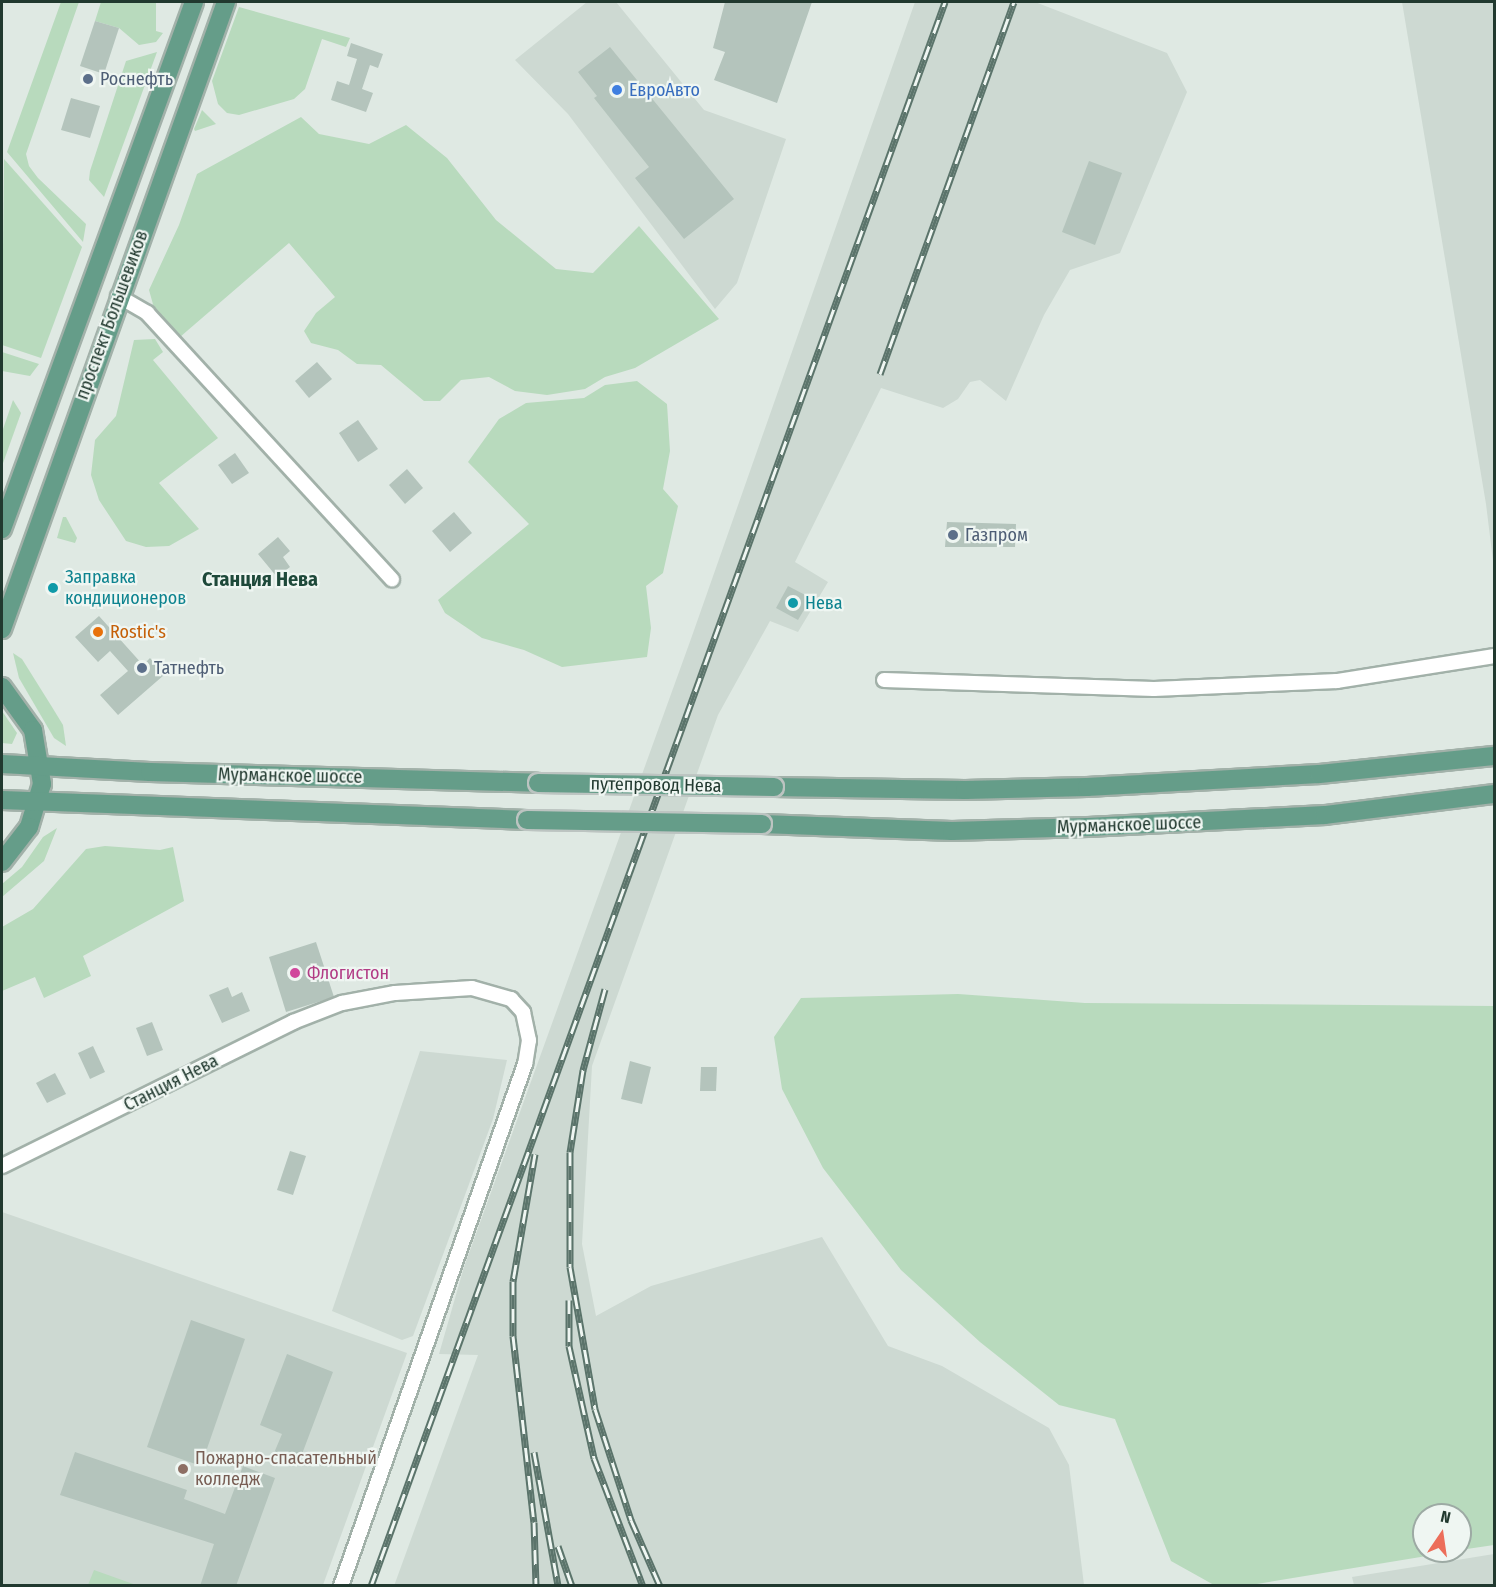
<!DOCTYPE html>
<html>
<head>
<meta charset="utf-8">
<style>
	body { margin:0 }
	#map { position:relative; width:1496px; height:1587px; overflow:hidden; background:#dfe9e3; font-family:"Fira Sans Condensed",sans-serif }
	div>[style] { position:absolute }
	[style*='--x'] { left:calc(var(--x)*1px); top:calc(var(--y)*1px); width:calc(var(--w)*1px); rotate:calc(var(--a)*1deg) }
	.built>* { inset:0; background:#cdd9d2 }
	.green>* { inset:0; background:#b8dabd }
	.building>* { inset:0; background:#b4c4bc }
	.roads { filter:drop-shadow(2px 0 #a2b1a9) drop-shadow(-2px 0 #a2b1a9) drop-shadow(0 2px #a2b1a9) drop-shadow(0 -2px #a2b1a9) }
	.minor>* { height:14px; margin:-7px; padding:0 7px; transform-origin:7px; border-radius:7px; background:#fff }
	.primary>* { height:18px; margin:-9px; padding:0 9px; transform-origin:9px; border-radius:9px; background:#659d89 }
	.rail>* { height:7px; margin-top:-3.5px; transform-origin:0; background:repeating-linear-gradient(90deg,#eff6f2 0 14px,#5b746b 0 28px); box-sizing:border-box; border-block:2px solid #5b746b }
	.bridges { filter:drop-shadow(2px 0 #bcc4c1) drop-shadow(-2px 0 #bcc4c1) drop-shadow(0 2px #bcc4c1) drop-shadow(0 -2px #bcc4c1) }
	.primary-bridge>* { height:18px; margin:-9px; padding:0 9px; transform-origin:9px; border-radius:9px; background:#659d89 }
	.dots>* { width:16px; height:16px; translate:-50% -50%; box-sizing:border-box; border:3px solid #eff6f2; border-radius:50% }
	span { translate:-50% -50%; white-space:nowrap; text-align:center; line-height:1.15; -webkit-text-stroke:4.5px #eff6f2; paint-order:stroke }
	.service-label { font-size:18px; color:#4e5e75 }
	.left { translate:0 -50%; text-align:left }
	.shop-label { font-size:18px; color:#366cbe }
	.street-label { font-size:18px; color:#21392f }
	.culture-label { font-size:18px; color:#0d838f }
	.food-label { font-size:18px; color:#c56008 }
	.hotel-label { font-size:18px; color:#b23c85 }
	.education-label { font-size:18px; color:#785e54 }
	.neighbourhood-label { font-size:20px; color:#1e493a; font-weight:700 }
	.frame { position:absolute; inset:0; border:3px solid #21392f; pointer-events:none }
	.north { position:absolute; left:1412px; top:1503px; width:60px; height:60px; box-sizing:border-box; background:#eff6f2; border:2px solid #9daaa4; border-radius:50%; rotate:13deg; font-size:16px; font-weight:700; line-height:24px; text-align:center; color:#21392f }
	.north::after { content:''; display:block; margin:auto; width:21px; height:27px; background:#ec6e5a; clip-path:polygon(50% 0,100% 100%,50% 72%,0 100%) }
</style>
</head>
<body>
<div id="map">
	<div class="built">
		<div style="clip-path:polygon(587px 2px,616px 2px,704px 110px,786px 139px,737px 283px,715px 309px,568px 114px,515px 60px)"></div>
		<div style="clip-path:polygon(915px 2px,1035px 2px,1167px 53px,1187px 92px,1120px 253px,1070px 270px,1044px 315px,1006px 401px,980px 380px,970px 382px,958px 399px,943px 408px,881px 388px,795px 562px,828px 582px,798px 632px,770px 621px,718px 715px,592px 1066px,582px 1244px,596px 1316px,651px 1286px,822px 1237px,888px 1346px,942px 1366px,1049px 1428px,1069px 1465px,1084px 1585px,394px 1586px,478px 1355px,439px 1354px,464px 1267px,692px 636px)"></div>
		<div style="clip-path:polygon(1402px 2px,1494px 2px,1494px 569px,1486px 504px)"></div>
		<div style="clip-path:polygon(420px 1051px,507px 1060px,493px 1119px,413px 1336px,402px 1340px,332px 1311px)"></div>
		<div style="clip-path:polygon(2px 1212px,407px 1353px,323px 1585px,2px 1586px)"></div>
		<div style="clip-path:polygon(1494px 1554px,1494px 1585px,1354px 1585px,1352px 1577px)"></div>
	</div>
	<div class="green">
		<div style="clip-path:polygon(61px 2px,79px 2px,26px 154px,29px 166px,38px 178px,86px 224px,83px 242px,7px 152px)"></div>
		<div style="clip-path:polygon(101px 2px,156px 2px,156px 31px,163px 33px,156px 42px,139px 45px,119px 28px,95px 21px)"></div>
		<div style="clip-path:polygon(239px 7px,350px 38px,346px 47px,322px 39px,305px 89px,294px 99px,239px 115px,227px 113px,218px 104px,212px 81px)"></div>
		<div style="clip-path:polygon(157px 52px,104px 197px,89px 180px,90px 171px,126px 61px)"></div>
		<div style="clip-path:polygon(202px 110px,216px 124px,195px 131px,194px 129px)"></div>
		<div style="clip-path:polygon(301px 117px,319px 134px,369px 144px,406px 125px,447px 158px,496px 220px,556px 269px,593px 273px,639px 226px,719px 319px,635px 368px,605px 377px,585px 389px,547px 395px,515px 391px,489px 377px,461px 380px,440px 401px,424px 401px,381px 365px,357px 364px,338px 350px,311px 343px,304px 331px,316px 313px,335px 297px,289px 243px,180px 337px,156px 315px,149px 290px,179px 225px,197px 174px)"></div>
		<div style="clip-path:polygon(4px 159px,82px 247px,41px 358px,2px 345px)"></div>
		<div style="clip-path:polygon(155px 339px,163px 352px,153px 360px,218px 438px,159px 483px,199px 529px,169px 546px,146px 547px,126px 541px,99px 500px,91px 475px,95px 440px,116px 416px,134px 340px)"></div>
		<div style="clip-path:polygon(2px 352px,39px 364px,30px 376px,2px 371px)"></div>
		<div style="clip-path:polygon(637px 381px,667px 404px,670px 451px,663px 489px,678px 506px,663px 573px,646px 586px,651px 628px,647px 657px,562px 667px,524px 650px,482px 638px,445px 613px,438px 600px,529px 524px,468px 462px,499px 419px,526px 403px,584px 398px,605px 385px)"></div>
		<div style="clip-path:polygon(13px 400px,21px 413px,2px 466px,2px 432px)"></div>
		<div style="clip-path:polygon(63px 517px,66px 517px,77px 538px,75px 543px,57px 538px)"></div>
		<div style="clip-path:polygon(13px 653px,22px 659px,52px 707px,63px 725px,66px 746px,54px 738px,19px 678px)"></div>
		<div style="clip-path:polygon(2px 711px,17px 733px,12px 744px,2px 743px)"></div>
		<div style="clip-path:polygon(57px 828px,44px 861px,2px 897px,2px 884px,22px 867px,43px 837px)"></div>
		<div style="clip-path:polygon(105px 846px,160px 850px,173px 847px,184px 901px,83px 956px,91px 976px,44px 998px,35px 977px,2px 991px,2px 927px,33px 909px,86px 849px)"></div>
		<div style="clip-path:polygon(958px 994px,1085px 1003px,1494px 1006px,1494px 1545px,1460px 1550px,1460px 1515px,1424px 1515px,1424px 1551px,1457px 1551px,1245px 1586px,1214px 1585px,1171px 1561px,1115px 1419px,1059px 1405px,980px 1342px,901px 1270px,823px 1168px,782px 1089px,774px 1037px,801px 998px)"></div>
		<div style="clip-path:polygon(94px 1570px,136px 1585px,88px 1585px)"></div>
	</div>
	<div class="building">
		<div style="clip-path:polygon(725px 2px,812px 2px,777px 103px,714px 80px,725px 52px,713px 48px)"></div>
		<div style="clip-path:polygon(95px 21px,119px 28px,104px 74px,80px 66px)"></div>
		<div style="clip-path:polygon(351px 43px,383px 54px,378px 68px,370px 65px,362px 89px,373px 93px,366px 112px,331px 100px,337px 81px,349px 85px,357px 59px,347px 56px)"></div>
		<div style="clip-path:polygon(610px 47px,734px 199px,684px 239px,635px 178px,649px 167px,594px 98px,597px 96px,578px 72px)"></div>
		<div style="clip-path:polygon(71px 98px,100px 106px,90px 138px,61px 130px)"></div>
		<div style="clip-path:polygon(1089px 161px,1122px 173px,1095px 245px,1062px 232px)"></div>
		<div style="clip-path:polygon(317px 362px,332px 379px,309px 398px,295px 381px)"></div>
		<div style="clip-path:polygon(358px 420px,378px 449px,358px 462px,339px 433px)"></div>
		<div style="clip-path:polygon(235px 453px,249px 473px,232px 484px,218px 465px)"></div>
		<div style="clip-path:polygon(407px 469px,423px 488px,405px 504px,389px 485px)"></div>
		<div style="clip-path:polygon(454px 512px,472px 533px,450px 552px,432px 531px)"></div>
		<div style="clip-path:polygon(947px 522px,1016px 524px,1015px 547px,945px 547px)"></div>
		<div style="clip-path:polygon(278px 537px,290px 551px,283px 557px,290px 567px,277px 577px,258px 554px)"></div>
		<div style="clip-path:polygon(788px 586px,811px 598px,798px 620px,776px 608px)"></div>
		<div style="clip-path:polygon(99px 616px,143px 665px,150px 658px,164px 675px,118px 715px,100px 695px,128px 671px,110px 651px,98px 662px,75px 637px)"></div>
		<div style="clip-path:polygon(316px 942px,334px 997px,286px 1012px,269px 957px)"></div>
		<div style="clip-path:polygon(228px 987px,232px 997px,242px 992px,250px 1011px,222px 1023px,209px 995px)"></div>
		<div style="clip-path:polygon(152px 1022px,163px 1050px,147px 1056px,136px 1028px)"></div>
		<div style="clip-path:polygon(93px 1046px,105px 1072px,90px 1079px,78px 1053px)"></div>
		<div style="clip-path:polygon(630px 1061px,651px 1067px,642px 1104px,621px 1099px)"></div>
		<div style="clip-path:polygon(701px 1067px,717px 1067px,716px 1091px,700px 1091px)"></div>
		<div style="clip-path:polygon(55px 1073px,66px 1094px,47px 1103px,36px 1083px)"></div>
		<div style="clip-path:polygon(290px 1151px,306px 1156px,293px 1195px,277px 1190px)"></div>
		<div style="clip-path:polygon(191px 1320px,245px 1339px,201px 1466px,147px 1447px)"></div>
		<div style="clip-path:polygon(287px 1354px,333px 1372px,299px 1462px,274px 1453px,282px 1434px,260px 1425px)"></div>
		<div style="clip-path:polygon(75px 1452px,187px 1490px,184px 1499px,225px 1514px,243px 1466px,275px 1478px,236px 1586px,200px 1586px,214px 1544px,60px 1495px)"></div>
	</div>
	<div class="roads">
		<div class="minor">
			<div style="--x:118;--y:296;--w:34;--a:30"></div>
			<div style="--x:147;--y:313;--w:362;--a:47.4"></div>
			<div style="--x:884;--y:680;--w:270;--a:1.9"></div>
			<div style="--x:1154;--y:689;--w:183;--a:-2.5"></div>
			<div style="--x:1337;--y:681;--w:159;--a:-9"></div>
			<div style="--x:2;--y:1166;--w:325;--a:-26.3"></div>
			<div style="--x:293;--y:1022;--w:53;--a:-21.2"></div>
			<div style="--x:342;--y:1003;--w:54;--a:-10.7"></div>
			<div style="--x:395;--y:993;--w:77;--a:-3.7"></div>
			<div style="--x:472;--y:988;--w:41;--a:15.8"></div>
			<div style="--x:511;--y:999;--w:18;--a:47"></div>
			<div style="--x:523;--y:1012;--w:29;--a:78"></div>
			<div style="--x:529;--y:1040;--w:24;--a:99"></div>
			<div style="--x:525;--y:1064;--w:553;--a:109.42"></div>
		</div>
		<div class="primary">
			<div style="--x:2;--y:529;--w:561;--a:-69.98"></div>
			<div style="--x:2;--y:629;--w:666;--a:-70.34"></div>
			<div style="--x:2;--y:687;--w:53;--a:54.2"></div>
			<div style="--x:33;--y:730;--w:55;--a:80.5"></div>
			<div style="--x:42;--y:784;--w:45;--a:106.8"></div>
			<div style="--x:29;--y:827;--w:44;--a:127.6"></div>
			<div style="--x:2;--y:764;--w:148;--a:3.1"></div>
			<div style="--x:150;--y:772;--w:388;--a:1.6"></div>
			<div style="--x:774;--y:787;--w:191;--a:0.9"></div>
			<div style="--x:965;--y:790;--w:122;--a:-1.4"></div>
			<div style="--x:1087;--y:787;--w:232;--a:-3.2"></div>
			<div style="--x:1319;--y:774;--w:176;--a:-5.9"></div>
			<div style="--x:2;--y:800;--w:525;--a:2.18"></div>
			<div style="--x:762;--y:824;--w:190;--a:2.1"></div>
			<div style="--x:952;--y:831;--w:136;--a:-1.7"></div>
			<div style="--x:1088;--y:827;--w:237;--a:-2.9"></div>
			<div style="--x:1325;--y:815;--w:170;--a:-7.1"></div>
		</div>
	</div>
	<div class="rail">
		<div style="--x:880;--y:374;--w:395;--a:-70.2"></div>
		<div style="--x:605;--y:989;--w:84;--a:105.2"></div>
		<div style="--x:583;--y:1070;--w:83;--a:99"></div>
		<div style="--x:570;--y:1152;--w:115;--a:90"></div>
		<div style="--x:570;--y:1267;--w:144;--a:80"></div>
		<div style="--x:595;--y:1409;--w:117;--a:72"></div>
		<div style="--x:631;--y:1520;--w:72;--a:66.3"></div>
		<div style="--x:535;--y:1154;--w:129;--a:99.8"></div>
		<div style="--x:513;--y:1281;--w:55;--a:90"></div>
		<div style="--x:513;--y:1336;--w:187;--a:83.6"></div>
		<div style="--x:534;--y:1522;--w:64;--a:88.2"></div>
		<div style="--x:569;--y:1300;--w:46;--a:90"></div>
		<div style="--x:569;--y:1346;--w:115;--a:77.4"></div>
		<div style="--x:594;--y:1458;--w:137;--a:69.1"></div>
		<div style="--x:534;--y:1452;--w:136;--a:79.8"></div>
		<div style="--x:558;--y:1546;--w:42;--a:70.7"></div>
		<div style="--x:371;--y:1586;--w:1685;--a:-70.08"></div>
	</div>
	<div class="bridges">
		<div class="primary-bridge">
			<div style="--x:538;--y:783;--w:236;--a:1"></div>
			<div style="--x:527;--y:820;--w:235;--a:1"></div>
		</div>
	</div>
	<div class="dots">
		<div style="left:88px;top:79px;background:#5c6f8a"></div>
		<div style="left:617px;top:90px;background:#3f7fe0"></div>
		<div style="left:953px;top:535px;background:#5c6f8a"></div>
		<div style="left:53px;top:588px;background:#0f9aa8"></div>
		<div style="left:793px;top:603px;background:#0f9aa8"></div>
		<div style="left:98px;top:632px;background:#e8710a"></div>
		<div style="left:142px;top:668px;background:#5c6f8a"></div>
		<div style="left:295px;top:973px;background:#d1479c"></div>
		<div style="left:183px;top:1469px;background:#8d6e63"></div>
	</div>
	<div class="service-label">
		<span class="left" style="left:100px;top:79px">Роснефть</span>
		<span class="left" style="left:965px;top:535px">Газпром</span>
		<span class="left" style="left:154px;top:668px">Татнефть</span>
	</div>
	<div class="shop-label">
		<span class="left" style="left:629px;top:90px">ЕвроАвто</span>
	</div>
	<div class="street-label">
		<span style="left:112px;top:315px;rotate:-70deg">проспект Большевиков</span>
		<span style="left:290px;top:776px;rotate:1deg">Мурманское шоссе</span>
		<span style="left:656px;top:785px;rotate:1deg">путепровод Нева</span>
		<span style="left:1129px;top:825px;rotate:-2deg">Мурманское шоссе</span>
		<span style="left:171px;top:1083px;rotate:-27deg">Станция Нева</span>
	</div>
	<div class="culture-label">
		<span class="left" style="left:65px;top:588px">Заправка<br>кондиционеров</span>
		<span class="left" style="left:805px;top:603px">Нева</span>
	</div>
	<div class="food-label">
		<span class="left" style="left:110px;top:632px">Rostic's</span>
	</div>
	<div class="hotel-label">
		<span class="left" style="left:307px;top:973px">Флогистон</span>
	</div>
	<div class="education-label">
		<span class="left" style="left:195px;top:1469px">Пожарно-спасательный<br>колледж</span>
	</div>
	<div class="neighbourhood-label">
		<span style="left:260px;top:579px">Станция Нева</span>
	</div>
	<div class="frame"></div>
	<div class="north">N</div>
</div>
</body>
</html>
